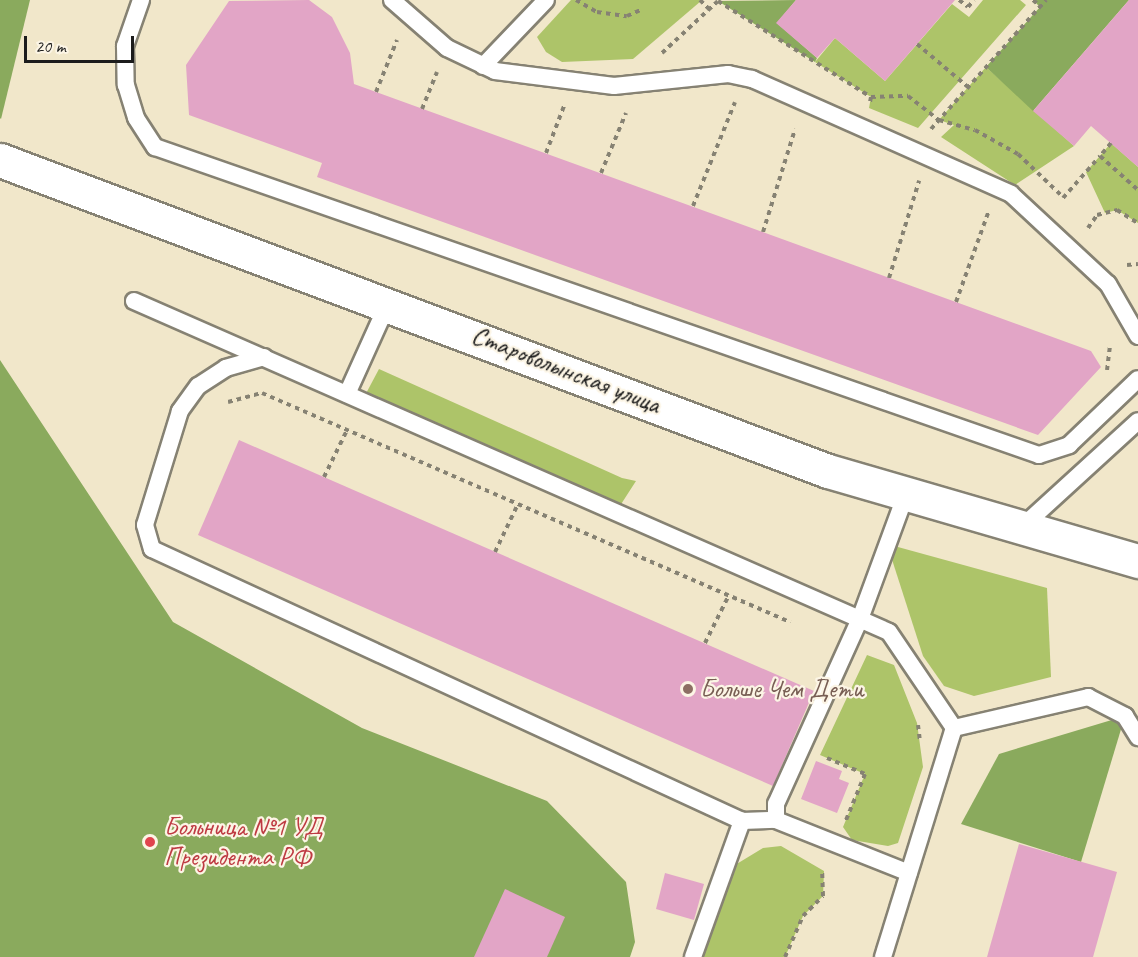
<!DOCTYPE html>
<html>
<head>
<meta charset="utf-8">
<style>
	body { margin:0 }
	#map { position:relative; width:1138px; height:957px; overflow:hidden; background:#f1e7ca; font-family:Caveat,sans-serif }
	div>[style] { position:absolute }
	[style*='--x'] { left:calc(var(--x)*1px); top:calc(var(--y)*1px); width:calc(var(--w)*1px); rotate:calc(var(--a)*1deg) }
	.green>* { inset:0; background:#adc469 }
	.forest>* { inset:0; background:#8aaa5d }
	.building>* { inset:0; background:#e2a5c6 }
	.path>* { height:4px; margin-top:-2px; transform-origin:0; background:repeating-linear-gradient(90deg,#868273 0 4.5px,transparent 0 9px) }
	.roads { filter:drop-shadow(2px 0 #868273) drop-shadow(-2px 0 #868273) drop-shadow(0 2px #868273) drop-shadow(0 -2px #868273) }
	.lane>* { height:16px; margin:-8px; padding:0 8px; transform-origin:8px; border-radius:8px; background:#fff }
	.secondary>* { height:33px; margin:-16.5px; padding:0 16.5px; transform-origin:16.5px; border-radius:16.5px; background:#fff }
	.dots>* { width:16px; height:16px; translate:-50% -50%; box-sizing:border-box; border:3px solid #fcf5e5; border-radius:50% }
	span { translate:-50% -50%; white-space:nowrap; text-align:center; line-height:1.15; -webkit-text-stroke:4.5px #fcf5e5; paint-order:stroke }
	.street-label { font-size:26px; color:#1c1c1c }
	.education-label { font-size:26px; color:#785e54 }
	.left { translate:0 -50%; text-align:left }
	.health-label { font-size:26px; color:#be3a42 }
	.scale { position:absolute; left:24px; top:36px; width:110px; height:27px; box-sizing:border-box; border:3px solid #1c1c1c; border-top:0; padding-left:8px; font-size:18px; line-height:21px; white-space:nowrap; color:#1c1c1c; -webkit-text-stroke:4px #fcf5e5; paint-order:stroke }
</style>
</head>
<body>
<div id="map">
	<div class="green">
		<div style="clip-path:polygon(571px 0,700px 0,701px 1px,633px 59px,562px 62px,546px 52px,537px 37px)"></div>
		<div style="clip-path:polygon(983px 0,1020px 0,1026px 5px,918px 128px,869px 108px,871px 97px,815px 62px,835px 38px,885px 81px,952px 4px,969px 17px)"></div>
		<div style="clip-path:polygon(986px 67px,1074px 146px,1015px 185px,941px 137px,954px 125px,939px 120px)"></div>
		<div style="clip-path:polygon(1111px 143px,1138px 167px,1138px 223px,1117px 210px,1105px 213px,1086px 172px)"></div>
		<div style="clip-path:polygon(379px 369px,622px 478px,636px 481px,616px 512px,362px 401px)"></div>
		<div style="clip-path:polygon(887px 544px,1047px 588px,1051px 677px,974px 696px,944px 686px,923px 656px)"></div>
		<div style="clip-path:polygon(867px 655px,894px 665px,917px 723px,923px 767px,898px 843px,888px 846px,852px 840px,843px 827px,865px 774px,820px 755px)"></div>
		<div style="clip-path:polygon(781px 846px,824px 871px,823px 896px,803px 916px,785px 957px,702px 957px,735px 865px,763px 848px)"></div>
	</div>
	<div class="forest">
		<div style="clip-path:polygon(0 0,30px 0,1px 119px,0 118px)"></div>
		<div style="clip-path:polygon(796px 0,777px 23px,817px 58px,815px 62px,718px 1px)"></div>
		<div style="clip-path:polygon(1033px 0,1129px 0,1033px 111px,986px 67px,1040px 7px)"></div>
		<div style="clip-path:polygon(0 360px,173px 622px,362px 728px,547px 801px,626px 882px,635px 942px,630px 957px,0 957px)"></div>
		<div style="clip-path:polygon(1125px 716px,1081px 862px,961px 824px,999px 754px)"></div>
	</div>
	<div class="building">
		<div style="clip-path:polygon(309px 0,332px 17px,350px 53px,354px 84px,1091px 351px,1101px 367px,1038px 435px,317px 177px,322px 163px,189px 115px,186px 65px,229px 1px)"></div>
		<div style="clip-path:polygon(796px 0,955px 0,885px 81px,835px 38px,817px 58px,776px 23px)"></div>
		<div style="clip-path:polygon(1129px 0,1138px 0,1138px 167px,1091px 126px,1074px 146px,1033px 111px)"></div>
		<div style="clip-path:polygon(239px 440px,814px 691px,773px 786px,198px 535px)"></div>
		<div style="clip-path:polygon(816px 761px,842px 771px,839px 779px,849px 783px,837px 813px,801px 799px)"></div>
		<div style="clip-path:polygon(1019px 844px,1117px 872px,1093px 957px,987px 957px)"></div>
		<div style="clip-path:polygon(665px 873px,704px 884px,694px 920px,656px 909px)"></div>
		<div style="clip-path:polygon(505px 889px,565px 917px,547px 957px,474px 957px)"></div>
	</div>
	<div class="path">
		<div style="--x:576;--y:0;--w:24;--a:30"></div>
		<div style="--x:597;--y:12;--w:30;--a:8"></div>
		<div style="--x:627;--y:16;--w:17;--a:-24"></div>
		<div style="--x:700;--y:0;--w:14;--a:45"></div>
		<div style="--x:959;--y:0;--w:11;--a:38"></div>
		<div style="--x:968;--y:7;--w:9;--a:-49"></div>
		<div style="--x:1033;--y:0;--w:9;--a:41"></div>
		<div style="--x:917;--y:44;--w:67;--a:40.1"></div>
		<div style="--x:662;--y:53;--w:76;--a:-42.9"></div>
		<div style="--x:718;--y:1;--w:181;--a:32.1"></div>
		<div style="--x:871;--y:97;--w:5;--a:101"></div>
		<div style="--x:376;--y:92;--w:56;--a:-68"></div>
		<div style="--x:871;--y:97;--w:37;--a:-2"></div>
		<div style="--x:908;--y:96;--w:39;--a:38"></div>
		<div style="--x:939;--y:120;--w:37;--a:16"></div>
		<div style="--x:975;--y:130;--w:49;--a:29.2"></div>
		<div style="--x:1018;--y:154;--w:62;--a:43.7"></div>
		<div style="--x:422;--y:109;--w:40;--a:-68"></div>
		<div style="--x:931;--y:129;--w:173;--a:-48.3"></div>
		<div style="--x:1111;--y:143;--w:17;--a:130"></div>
		<div style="--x:1100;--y:156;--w:51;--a:41.8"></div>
		<div style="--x:546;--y:153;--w:50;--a:-69"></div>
		<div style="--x:601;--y:173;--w:65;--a:-67.4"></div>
		<div style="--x:1063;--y:198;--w:56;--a:-48.6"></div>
		<div style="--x:693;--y:206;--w:112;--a:-68"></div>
		<div style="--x:1088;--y:228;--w:16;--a:-55"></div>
		<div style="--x:1097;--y:215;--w:21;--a:-14"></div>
		<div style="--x:1117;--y:210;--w:25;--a:32"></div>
		<div style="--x:763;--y:232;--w:108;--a:-72.7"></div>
		<div style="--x:1127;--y:265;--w:11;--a:-5"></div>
		<div style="--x:889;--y:278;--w:102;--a:-72.8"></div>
		<div style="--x:956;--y:302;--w:95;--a:-70.2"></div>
		<div style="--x:1107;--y:370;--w:25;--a:-83"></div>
		<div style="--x:228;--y:402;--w:35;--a:-15"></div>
		<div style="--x:262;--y:393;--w:576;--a:23.45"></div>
		<div style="--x:324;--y:477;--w:52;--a:-63.9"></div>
		<div style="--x:495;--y:552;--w:53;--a:-64.4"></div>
		<div style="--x:705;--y:643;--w:54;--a:-63.4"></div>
		<div style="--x:918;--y:725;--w:16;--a:83"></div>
		<div style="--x:827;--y:758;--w:41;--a:22.8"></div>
		<div style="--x:865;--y:774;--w:50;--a:112.4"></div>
		<div style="--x:785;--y:957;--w:45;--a:-66.3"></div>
		<div style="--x:803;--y:916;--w:28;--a:-45"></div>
		<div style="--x:823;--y:896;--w:27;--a:-92"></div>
	</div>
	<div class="roads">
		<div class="lane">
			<div style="--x:141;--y:0;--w:49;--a:109.2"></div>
			<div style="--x:125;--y:46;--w:39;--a:89"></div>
			<div style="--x:126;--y:85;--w:34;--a:73"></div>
			<div style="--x:136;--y:118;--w:35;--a:57"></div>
			<div style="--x:155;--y:147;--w:936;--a:19.21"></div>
			<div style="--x:1039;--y:455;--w:32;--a:-18"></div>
			<div style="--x:1069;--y:445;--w:95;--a:-43.7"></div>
			<div style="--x:392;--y:0;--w:73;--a:41.1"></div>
			<div style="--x:447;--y:48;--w:53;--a:25.6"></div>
			<div style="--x:495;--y:71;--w:120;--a:7.2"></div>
			<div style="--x:614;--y:86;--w:115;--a:-6"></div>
			<div style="--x:728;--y:74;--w:25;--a:12"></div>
			<div style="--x:752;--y:79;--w:283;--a:23.9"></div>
			<div style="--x:1011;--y:194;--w:132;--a:42.9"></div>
			<div style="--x:1108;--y:284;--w:60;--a:60"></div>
			<div style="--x:483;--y:66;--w:91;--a:-46.3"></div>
			<div style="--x:134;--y:301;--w:824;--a:23.67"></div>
			<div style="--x:889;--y:632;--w:116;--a:55.9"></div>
			<div style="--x:954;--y:728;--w:138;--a:-13"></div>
			<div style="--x:1088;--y:697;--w:42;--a:27.2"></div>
			<div style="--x:1125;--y:716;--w:25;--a:58"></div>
			<div style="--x:264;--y:357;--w:40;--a:164"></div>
			<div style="--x:226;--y:368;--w:33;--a:147"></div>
			<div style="--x:198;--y:386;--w:31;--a:126"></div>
			<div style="--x:180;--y:411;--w:119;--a:107.1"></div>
			<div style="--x:145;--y:525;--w:25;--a:74"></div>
			<div style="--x:152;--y:549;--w:650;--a:24.75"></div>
			<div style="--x:742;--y:821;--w:34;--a:-2"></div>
			<div style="--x:776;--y:820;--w:143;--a:21.7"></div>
			<div style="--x:347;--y:394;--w:100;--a:-65.7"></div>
			<div style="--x:1022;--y:527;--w:157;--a:-42.4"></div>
			<div style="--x:776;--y:820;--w:16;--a:-90"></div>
			<div style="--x:776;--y:804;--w:203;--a:-65.6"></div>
			<div style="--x:860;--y:619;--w:133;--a:-69.8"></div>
			<div style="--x:693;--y:957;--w:145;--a:-70.2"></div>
			<div style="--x:883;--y:957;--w:240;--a:-72.8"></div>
		</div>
		<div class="secondary">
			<div style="--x:0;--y:160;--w:884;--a:20.59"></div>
			<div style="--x:828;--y:471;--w:323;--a:16.2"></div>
		</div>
	</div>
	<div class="dots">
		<div style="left:688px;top:689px;background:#8d6e63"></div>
		<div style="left:150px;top:842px;background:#e0444e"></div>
	</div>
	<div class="street-label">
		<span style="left:566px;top:370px;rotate:21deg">Староволынская улица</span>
	</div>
	<div class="education-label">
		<span class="left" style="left:700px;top:689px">Больше Чем Дети</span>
	</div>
	<div class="health-label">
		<span class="left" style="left:164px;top:842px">Больница №1 УД<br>Президента РФ</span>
	</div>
	<div class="scale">20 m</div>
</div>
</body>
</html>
